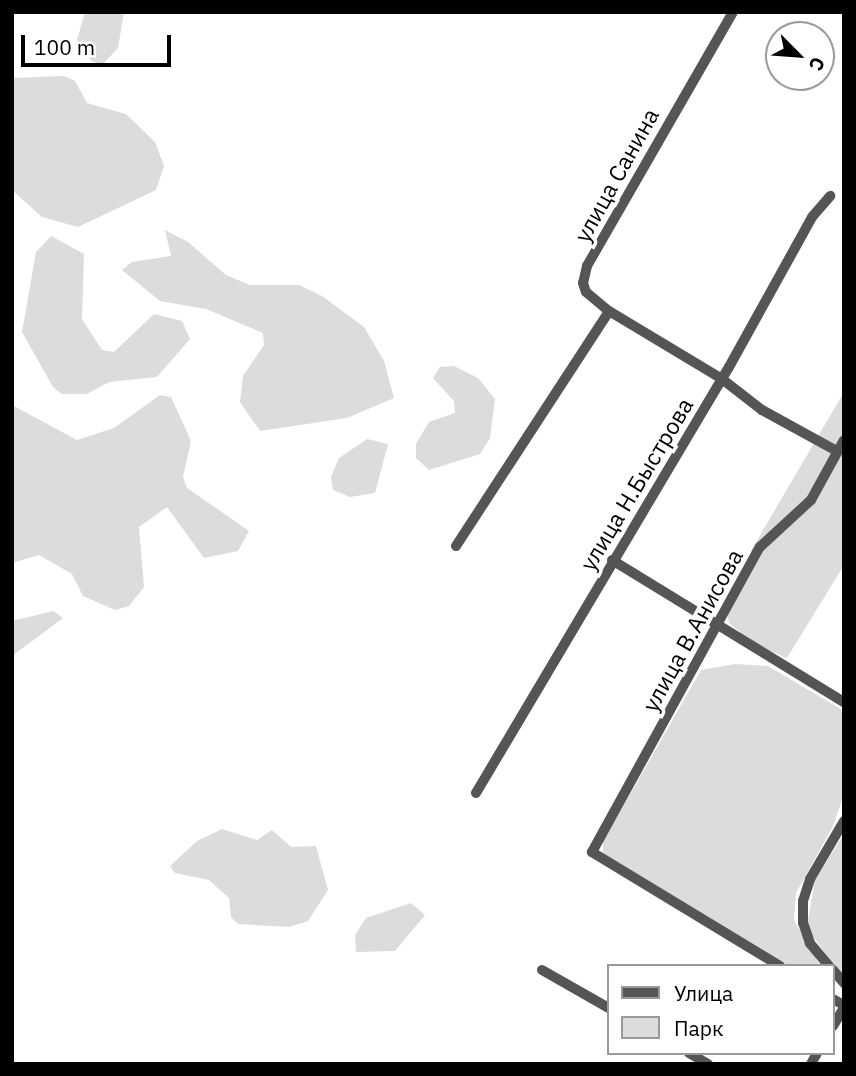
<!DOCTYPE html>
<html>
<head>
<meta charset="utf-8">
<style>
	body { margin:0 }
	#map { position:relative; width:856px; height:1076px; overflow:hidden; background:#fff; font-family:"IBM Plex Sans",sans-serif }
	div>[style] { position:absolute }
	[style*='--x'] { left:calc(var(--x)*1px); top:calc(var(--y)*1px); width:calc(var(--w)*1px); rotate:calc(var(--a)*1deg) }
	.green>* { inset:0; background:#dcdcdc }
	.minor>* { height:10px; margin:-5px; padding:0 5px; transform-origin:5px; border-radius:5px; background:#555 }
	span { translate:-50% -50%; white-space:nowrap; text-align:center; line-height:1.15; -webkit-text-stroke:7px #fff; paint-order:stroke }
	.street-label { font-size:23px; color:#000 }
	.frame { position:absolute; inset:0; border:14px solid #000; pointer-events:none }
	.legend { position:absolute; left:607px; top:964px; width:228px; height:91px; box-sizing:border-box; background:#fff; border:2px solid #999; margin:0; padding:9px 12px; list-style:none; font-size:21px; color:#000 }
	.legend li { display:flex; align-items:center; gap:14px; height:35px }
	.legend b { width:35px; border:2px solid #999 }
	.north { position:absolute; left:765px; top:21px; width:70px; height:70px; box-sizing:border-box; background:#fff; border:2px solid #999; border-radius:50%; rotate:115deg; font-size:19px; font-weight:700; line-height:28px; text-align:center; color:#000 }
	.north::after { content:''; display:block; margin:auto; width:24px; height:32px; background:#000; clip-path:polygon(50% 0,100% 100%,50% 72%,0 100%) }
	.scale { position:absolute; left:21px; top:35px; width:150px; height:32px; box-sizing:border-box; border:4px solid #000; border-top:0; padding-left:9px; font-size:21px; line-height:24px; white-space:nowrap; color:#000; -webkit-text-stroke:5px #fff; paint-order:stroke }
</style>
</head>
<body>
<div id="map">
	<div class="green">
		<div style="clip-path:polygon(85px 12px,124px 12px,118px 48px,102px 65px,91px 61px,77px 40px)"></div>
		<div style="clip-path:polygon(64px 76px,75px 81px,87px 103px,126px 114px,155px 142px,164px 166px,156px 190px,78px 227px,42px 217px,12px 190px,12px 78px)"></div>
		<div style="clip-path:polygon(165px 230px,188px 242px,226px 275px,250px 285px,299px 285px,322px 296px,364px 327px,384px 361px,394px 398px,347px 418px,260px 431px,240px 402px,243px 376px,264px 345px,263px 333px,206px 309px,160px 301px,122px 270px,132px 262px,171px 256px)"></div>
		<div style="clip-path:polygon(51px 236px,84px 254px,82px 319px,102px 350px,114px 352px,154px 314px,182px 321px,190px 339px,157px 377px,109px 382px,87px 394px,62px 394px,53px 387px,22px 332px,36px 252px)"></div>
		<div style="clip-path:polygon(454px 366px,478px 378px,495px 399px,490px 438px,480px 454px,429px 470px,416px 458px,416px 444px,429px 422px,455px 413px,454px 401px,433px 378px,440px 367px)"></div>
		<div style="clip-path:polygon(844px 392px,844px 565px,787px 658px,756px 645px,729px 623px,727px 612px,747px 576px,752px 549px)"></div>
		<div style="clip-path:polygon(160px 395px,171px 397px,191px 441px,183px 477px,187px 488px,249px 531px,238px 551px,204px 558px,167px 507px,139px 527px,144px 587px,129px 606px,115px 610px,83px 596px,72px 574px,39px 555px,12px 563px,12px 405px,77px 440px,114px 428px)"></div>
		<div style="clip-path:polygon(367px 439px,388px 444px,375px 493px,350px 497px,333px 490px,331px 477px,339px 458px)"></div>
		<div style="clip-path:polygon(53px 611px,63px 618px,12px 656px,12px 621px)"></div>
		<div style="clip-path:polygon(735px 664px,768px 666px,844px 711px,844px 795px,832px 828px,796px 893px,794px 920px,820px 966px,789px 966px,603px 853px,603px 842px,701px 670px)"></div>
		<div style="clip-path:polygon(222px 829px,257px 840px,272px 830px,291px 847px,316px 846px,328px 890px,308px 921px,289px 927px,238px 924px,231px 917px,229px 898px,209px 880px,175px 873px,170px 866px,197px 841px)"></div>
		<div style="clip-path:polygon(844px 834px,844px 978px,811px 934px,808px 920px,815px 880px)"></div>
		<div style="clip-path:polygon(411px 903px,425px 915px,395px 951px,356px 952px,355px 935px,366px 918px)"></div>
	</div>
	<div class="minor">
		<div style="--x:733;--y:12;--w:293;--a:119.9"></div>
		<div style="--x:587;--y:266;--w:17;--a:103"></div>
		<div style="--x:583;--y:283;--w:9;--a:72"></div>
		<div style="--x:586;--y:292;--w:30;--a:40"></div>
		<div style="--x:609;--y:311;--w:132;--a:31"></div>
		<div style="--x:722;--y:379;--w:51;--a:37.8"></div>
		<div style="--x:762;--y:410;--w:85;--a:28.7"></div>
		<div style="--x:456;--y:546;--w:280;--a:-56.9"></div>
		<div style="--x:612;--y:560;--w:272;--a:31.5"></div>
		<div style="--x:476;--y:793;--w:495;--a:-59.3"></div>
		<div style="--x:729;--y:367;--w:171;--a:-61"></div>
		<div style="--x:812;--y:217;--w:28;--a:-49"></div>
		<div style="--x:780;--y:966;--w:220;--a:-148.8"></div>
		<div style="--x:592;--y:852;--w:348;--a:-61.2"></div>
		<div style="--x:760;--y:547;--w:69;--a:-42.7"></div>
		<div style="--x:811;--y:500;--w:68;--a:-61.2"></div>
		<div style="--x:829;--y:966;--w:30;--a:-130"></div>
		<div style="--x:810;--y:943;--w:21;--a:-109"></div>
		<div style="--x:803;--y:923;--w:22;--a:-90"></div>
		<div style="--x:803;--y:901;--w:23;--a:-72"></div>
		<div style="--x:810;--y:879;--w:67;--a:-59.6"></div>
		<div style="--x:542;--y:970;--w:77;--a:29.6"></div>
		<div style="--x:833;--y:970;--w:17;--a:50"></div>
		<div style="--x:833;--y:999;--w:13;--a:29"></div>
		<div style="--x:833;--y:1026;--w:21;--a:-59"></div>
		<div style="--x:689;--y:1053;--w:22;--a:30"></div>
		<div style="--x:811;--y:1064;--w:13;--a:-61"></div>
	</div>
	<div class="street-label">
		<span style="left:616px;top:175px;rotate:-61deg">улица Санина</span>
		<span style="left:636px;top:484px;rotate:-59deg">улица Н.Быстрова</span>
		<span style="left:692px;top:630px;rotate:-61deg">улица В.Анисова</span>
	</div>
	<div class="frame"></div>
	<ul class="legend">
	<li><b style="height:9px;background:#555"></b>Улица</li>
	<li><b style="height:19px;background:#dcdcdc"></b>Парк</li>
	</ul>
	<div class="north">С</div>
	<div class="scale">100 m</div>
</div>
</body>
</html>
